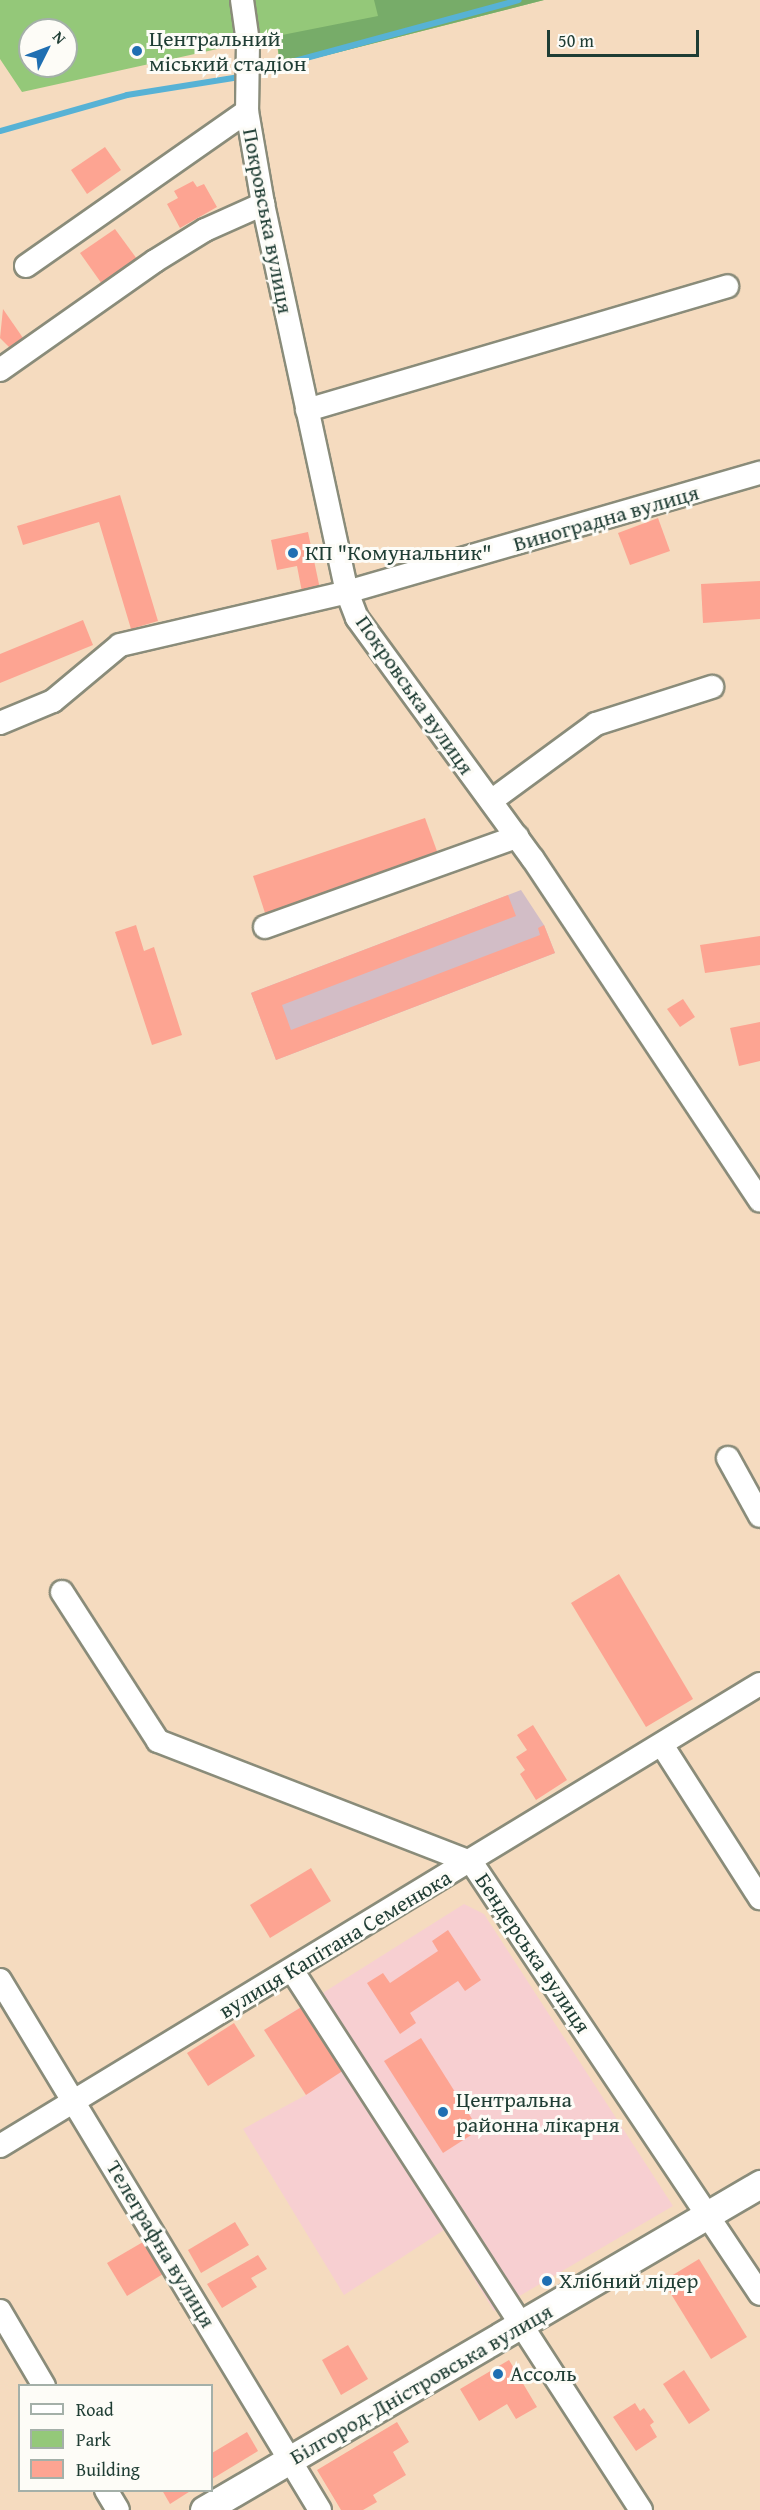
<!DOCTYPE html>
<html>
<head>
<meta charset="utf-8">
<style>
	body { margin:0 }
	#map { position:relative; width:760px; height:2510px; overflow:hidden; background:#f5dbbf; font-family:"Gentium Book Plus",serif }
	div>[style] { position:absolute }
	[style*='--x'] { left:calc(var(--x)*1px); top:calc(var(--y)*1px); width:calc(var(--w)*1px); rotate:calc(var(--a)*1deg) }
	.built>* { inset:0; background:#f7cfd1 }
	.industrial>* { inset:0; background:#d2bdc6 }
	.green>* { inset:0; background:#94c879 }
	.forest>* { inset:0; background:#77ac69 }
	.stream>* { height:6px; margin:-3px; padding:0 3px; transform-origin:3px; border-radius:3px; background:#57b2d5 }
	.building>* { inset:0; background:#fda492 }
	.roads { filter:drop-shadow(2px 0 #8a8c7a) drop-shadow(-2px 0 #8a8c7a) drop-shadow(0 2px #8a8c7a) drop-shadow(0 -2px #8a8c7a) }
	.minor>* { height:22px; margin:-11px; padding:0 11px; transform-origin:11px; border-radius:11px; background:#fff }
	.major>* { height:27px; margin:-13.5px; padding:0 13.5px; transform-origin:13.5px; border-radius:13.5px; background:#fff }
	.dots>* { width:16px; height:16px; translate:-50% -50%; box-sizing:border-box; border:3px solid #fdfcf7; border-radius:50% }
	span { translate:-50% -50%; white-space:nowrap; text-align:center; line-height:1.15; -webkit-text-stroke:6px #fdfcf7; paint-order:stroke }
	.poi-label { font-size:22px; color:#1f3d34 }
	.left { translate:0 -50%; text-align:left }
	.street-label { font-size:22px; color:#1f3d34 }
	.legend { position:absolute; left:18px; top:2384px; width:195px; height:108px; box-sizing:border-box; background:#fdfcf7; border:2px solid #a4b0a9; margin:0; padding:8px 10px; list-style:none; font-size:18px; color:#1f3d34 }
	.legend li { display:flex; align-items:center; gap:12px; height:30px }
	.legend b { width:30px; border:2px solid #a4b0a9 }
	.north { position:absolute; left:18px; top:18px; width:60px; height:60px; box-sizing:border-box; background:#fdfcf7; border:2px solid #a4b0a9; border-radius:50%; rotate:48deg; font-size:16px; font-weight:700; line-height:24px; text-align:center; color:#1f3d34 }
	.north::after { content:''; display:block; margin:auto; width:21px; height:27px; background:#1f6fb2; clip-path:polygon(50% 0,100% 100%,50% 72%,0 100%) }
	.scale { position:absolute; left:547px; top:30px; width:152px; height:27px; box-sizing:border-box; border:3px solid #1f3d34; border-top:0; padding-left:8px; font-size:18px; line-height:21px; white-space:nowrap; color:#1f3d34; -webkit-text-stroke:4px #fdfcf7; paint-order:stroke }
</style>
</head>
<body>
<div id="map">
	<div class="built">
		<div style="clip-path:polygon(464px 1904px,484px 1914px,673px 2206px,494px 2311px,444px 2230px,344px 2295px,243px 2129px,306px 2095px,264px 2030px)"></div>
	</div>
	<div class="industrial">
		<div style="clip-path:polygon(521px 890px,544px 925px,555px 953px,276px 1060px,251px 993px)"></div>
	</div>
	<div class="green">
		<div style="clip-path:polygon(evenodd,0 0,544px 0,280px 67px,276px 36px,22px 92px,0 59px,0 0,30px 30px,66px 30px,66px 66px,30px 66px,30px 30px)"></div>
	</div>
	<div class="forest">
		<div style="clip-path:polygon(374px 0,544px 0,280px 67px,277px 36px,378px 16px)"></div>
	</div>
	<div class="stream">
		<div style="--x:258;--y:71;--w:270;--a:-15.2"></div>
		<div style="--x:0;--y:131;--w:132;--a:-15.8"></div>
		<div style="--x:127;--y:95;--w:114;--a:-9.1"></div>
	</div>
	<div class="building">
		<div style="clip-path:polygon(105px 147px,121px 170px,87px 194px,71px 170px)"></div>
		<div style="clip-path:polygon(193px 181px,197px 187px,204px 184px,217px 207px,180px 228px,167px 204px,178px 198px,174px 191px)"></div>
		<div style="clip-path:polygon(115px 229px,137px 259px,102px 284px,80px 253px)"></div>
		<div style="clip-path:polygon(3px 309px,23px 338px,10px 348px,0 338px)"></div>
		<div style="clip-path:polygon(120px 495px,158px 621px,131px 629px,99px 522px,23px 545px,17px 526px)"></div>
		<div style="clip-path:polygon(658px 518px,670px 551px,630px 565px,618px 533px)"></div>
		<div style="clip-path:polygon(308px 532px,320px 589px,302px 592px,297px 566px,277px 570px,271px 540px)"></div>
		<div style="clip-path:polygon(760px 581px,760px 619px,703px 623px,701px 584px)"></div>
		<div style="clip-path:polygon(83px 620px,93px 645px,0 683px,0 654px)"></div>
		<div style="clip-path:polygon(425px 818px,438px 854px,265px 913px,253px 876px)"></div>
		<div style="clip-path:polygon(508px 895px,516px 916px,282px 1005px,291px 1030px,540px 935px,538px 928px,544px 925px,555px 953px,276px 1060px,251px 993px)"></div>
		<div style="clip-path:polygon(136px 925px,144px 951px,154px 947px,182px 1035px,152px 1045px,115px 932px)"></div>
		<div style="clip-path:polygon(760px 936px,760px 965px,705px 973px,700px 945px)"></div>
		<div style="clip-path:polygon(683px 999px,695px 1017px,680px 1027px,667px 1009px)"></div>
		<div style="clip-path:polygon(760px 1022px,760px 1061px,739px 1066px,730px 1028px)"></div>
		<div style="clip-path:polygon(619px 1574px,693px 1699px,646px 1727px,571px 1603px)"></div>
		<div style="clip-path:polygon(533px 1725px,567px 1780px,536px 1800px,520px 1774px,525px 1770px,516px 1757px,527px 1750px,517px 1735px)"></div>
		<div style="clip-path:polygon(311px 1868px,331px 1901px,270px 1938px,250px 1905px)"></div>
		<div style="clip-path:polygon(448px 1930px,481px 1980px,465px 1991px,458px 1981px,410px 2013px,416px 2023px,400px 2034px,367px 1983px,383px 1973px,390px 1983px,438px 1951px,432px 1941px)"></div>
		<div style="clip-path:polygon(303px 2006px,344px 2070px,306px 2095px,264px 2030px)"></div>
		<div style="clip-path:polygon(234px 2023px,255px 2056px,208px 2086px,187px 2053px)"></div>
		<div style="clip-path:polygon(421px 2038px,479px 2130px,443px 2153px,384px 2061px)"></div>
		<div style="clip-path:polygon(235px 2222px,249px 2245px,201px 2273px,188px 2250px)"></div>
		<div style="clip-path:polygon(143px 2242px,163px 2274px,127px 2296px,107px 2263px)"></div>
		<div style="clip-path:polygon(258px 2255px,267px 2269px,251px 2278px,257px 2287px,222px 2308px,207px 2284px)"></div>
		<div style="clip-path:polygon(699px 2259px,747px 2337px,711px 2359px,663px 2281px)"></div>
		<div style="clip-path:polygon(348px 2345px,368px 2379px,341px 2395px,322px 2360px)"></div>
		<div style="clip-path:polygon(509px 2360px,537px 2407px,516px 2419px,507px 2404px,479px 2421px,460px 2389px)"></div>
		<div style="clip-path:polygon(684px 2370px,710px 2410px,689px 2424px,663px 2384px)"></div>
		<div style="clip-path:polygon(635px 2403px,640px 2411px,644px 2408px,654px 2422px,650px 2425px,657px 2437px,636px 2451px,613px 2417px)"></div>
		<div style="clip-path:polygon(397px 2422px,409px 2442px,393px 2452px,406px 2475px,373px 2495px,377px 2502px,363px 2510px,341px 2510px,317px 2470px)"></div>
		<div style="clip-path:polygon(247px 2432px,258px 2451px,212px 2479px,212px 2453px)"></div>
		<div style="clip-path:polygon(162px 2490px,192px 2490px,170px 2504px)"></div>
	</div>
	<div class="roads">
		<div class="minor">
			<div style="--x:242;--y:0;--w:42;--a:81.9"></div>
			<div style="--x:248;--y:42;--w:69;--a:90.8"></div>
			<div style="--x:247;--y:111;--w:94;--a:80.2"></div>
			<div style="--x:263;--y:204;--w:397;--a:77.8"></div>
			<div style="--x:347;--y:592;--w:28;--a:69"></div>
			<div style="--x:357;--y:618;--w:298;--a:53.9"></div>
			<div style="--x:533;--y:859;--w:410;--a:56.4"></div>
			<div style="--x:26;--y:266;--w:270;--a:-35"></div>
			<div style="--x:0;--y:370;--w:189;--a:-35.1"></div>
			<div style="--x:155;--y:261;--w:59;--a:-31.8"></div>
			<div style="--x:205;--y:230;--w:64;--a:-24.1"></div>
			<div style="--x:307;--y:410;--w:438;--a:-16.4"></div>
			<div style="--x:0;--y:723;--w:57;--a:-22.5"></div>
			<div style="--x:53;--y:701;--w:87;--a:-39.9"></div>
			<div style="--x:120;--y:645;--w:233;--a:-13.1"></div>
			<div style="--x:347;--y:592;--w:430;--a:-16.1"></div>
			<div style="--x:491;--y:801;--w:130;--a:-36.3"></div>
			<div style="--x:596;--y:724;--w:122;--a:-17.7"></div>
			<div style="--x:265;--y:927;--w:268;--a:-19.7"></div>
			<div style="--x:728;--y:1458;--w:66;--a:61.1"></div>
			<div style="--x:62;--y:1592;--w:177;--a:57.2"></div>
			<div style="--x:158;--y:1741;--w:337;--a:21.2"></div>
			<div style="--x:472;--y:1863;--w:518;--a:56.25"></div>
			<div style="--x:662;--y:1745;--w:182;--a:57.4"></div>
			<div style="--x:292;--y:1970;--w:643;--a:57.13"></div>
			<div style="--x:0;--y:1980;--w:619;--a:58.88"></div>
			<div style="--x:0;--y:2146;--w:889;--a:-31.3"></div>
			<div style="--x:0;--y:2311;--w:87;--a:59.6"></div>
			<div style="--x:106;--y:2490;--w:23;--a:59"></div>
		</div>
		<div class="major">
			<div style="--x:204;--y:2510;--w:645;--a:-30.38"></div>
		</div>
	</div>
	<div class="dots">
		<div style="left:137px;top:51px;background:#1f6fb2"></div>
		<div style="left:293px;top:553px;background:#1f6fb2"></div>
		<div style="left:443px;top:2112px;background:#1f6fb2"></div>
		<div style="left:547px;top:2281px;background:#1f6fb2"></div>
		<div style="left:498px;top:2374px;background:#1f6fb2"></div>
	</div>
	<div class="poi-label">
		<span class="left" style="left:149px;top:51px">Центральний<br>міський стадіон</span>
		<span class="left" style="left:305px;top:553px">КП "Комунальник"</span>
		<span class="left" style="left:456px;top:2112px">Центральна<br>районна лікарня</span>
		<span class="left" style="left:559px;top:2281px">Хлібний лідер</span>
		<span class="left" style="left:510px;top:2374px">Ассоль</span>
	</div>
	<div class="street-label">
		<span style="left:268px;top:221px;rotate:79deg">Покровська вулиця</span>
		<span style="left:606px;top:518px;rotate:-16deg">Виноградна вулиця</span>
		<span style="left:415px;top:695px;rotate:55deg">Покровська вулиця</span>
		<span style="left:335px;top:1944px;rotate:-31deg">вулиця Капітана Семенюка</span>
		<span style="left:533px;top:1953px;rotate:56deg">Бендерська вулиця</span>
		<span style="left:161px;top:2244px;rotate:59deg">Телеграфна вулиця</span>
		<span style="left:421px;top:2384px;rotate:-30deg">Білгород-Дністровська вулиця</span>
	</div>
	<ul class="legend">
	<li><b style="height:8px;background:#fff"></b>Road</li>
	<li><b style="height:16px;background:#94c879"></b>Park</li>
	<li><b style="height:16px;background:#fda492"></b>Building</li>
	</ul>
	<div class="north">N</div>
	<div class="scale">50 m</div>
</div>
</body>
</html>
